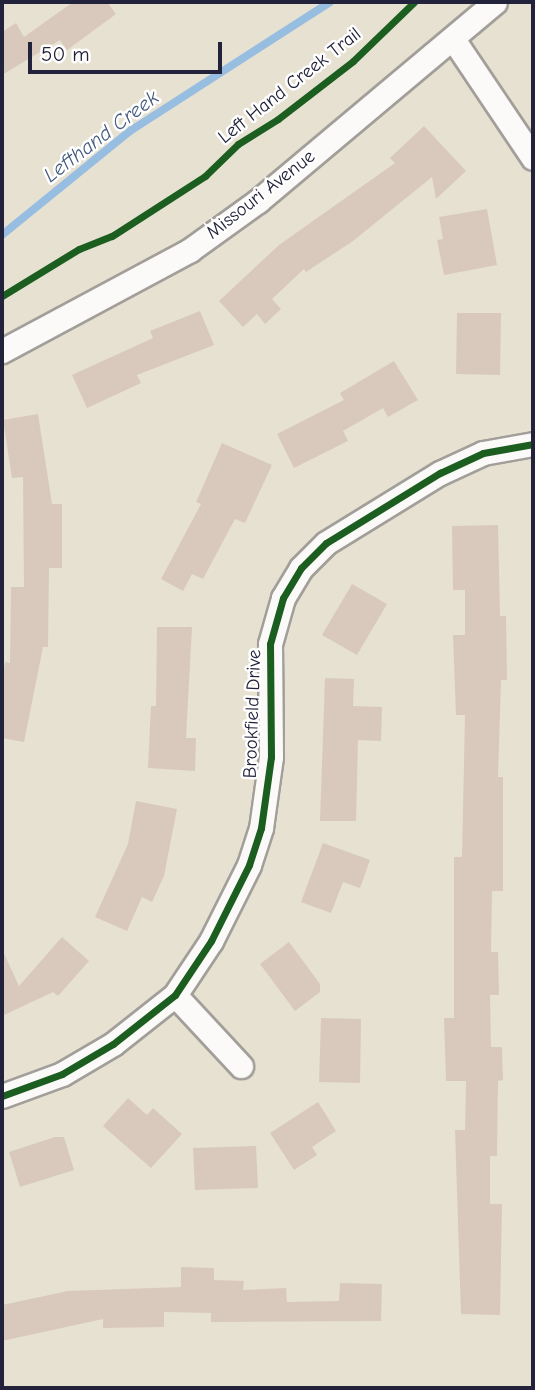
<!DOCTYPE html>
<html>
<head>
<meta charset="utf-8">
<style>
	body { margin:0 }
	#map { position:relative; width:535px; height:1390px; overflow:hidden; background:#e7e1d1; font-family:"Comic Neue",sans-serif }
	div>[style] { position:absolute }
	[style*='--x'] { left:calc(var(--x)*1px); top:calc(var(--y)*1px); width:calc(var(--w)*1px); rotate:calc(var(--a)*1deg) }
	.stream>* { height:8px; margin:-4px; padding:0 4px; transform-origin:4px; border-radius:4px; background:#97bee0 }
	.building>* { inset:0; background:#d9c9bc }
	.roads { filter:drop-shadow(2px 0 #a29e99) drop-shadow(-2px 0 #a29e99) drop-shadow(0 2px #a29e99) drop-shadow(0 -2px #a29e99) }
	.minor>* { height:23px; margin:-11.5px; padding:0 11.5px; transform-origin:11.5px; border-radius:11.5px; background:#fbfaf8 }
	.cycleway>* { height:7px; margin:-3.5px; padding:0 3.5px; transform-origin:3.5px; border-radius:3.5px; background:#1b5e20 }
	span { translate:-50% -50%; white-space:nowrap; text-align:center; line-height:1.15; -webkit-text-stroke:5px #fff; paint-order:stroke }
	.street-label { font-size:19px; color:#22223b }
	.water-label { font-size:21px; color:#435a7f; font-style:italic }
	.frame { position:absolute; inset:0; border:4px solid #22223b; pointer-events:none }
	.scale { position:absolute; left:28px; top:42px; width:194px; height:32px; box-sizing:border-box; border:4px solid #22223b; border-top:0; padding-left:9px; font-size:21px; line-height:24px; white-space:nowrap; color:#22223b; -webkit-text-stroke:5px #fff; paint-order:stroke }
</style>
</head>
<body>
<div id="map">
	<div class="stream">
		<div style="--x:2;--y:235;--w:165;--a:-39.1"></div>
		<div style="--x:130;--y:131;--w:238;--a:-32.8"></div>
	</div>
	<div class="building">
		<div style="clip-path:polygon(73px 2px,107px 2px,116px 14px,67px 50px,60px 40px,2px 75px,2px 32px,16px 23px,24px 37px)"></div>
		<div style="clip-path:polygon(424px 126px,466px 171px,436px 199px,432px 177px,353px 241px,306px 272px,304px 269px,272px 299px,281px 309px,265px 324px,257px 314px,243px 327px,219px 301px,279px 245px,395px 163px,390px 158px)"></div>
		<div style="clip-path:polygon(487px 209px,497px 265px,444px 275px,437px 240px,443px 239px,439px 217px)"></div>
		<div style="clip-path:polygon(200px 311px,214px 345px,137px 375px,141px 383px,87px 408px,72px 375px,153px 338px,150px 331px)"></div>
		<div style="clip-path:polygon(457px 313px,501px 313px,500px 375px,456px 374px)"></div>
		<div style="clip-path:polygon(394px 361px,418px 400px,388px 417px,383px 408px,343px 431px,348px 441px,294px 468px,277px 434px,344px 400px,340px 393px)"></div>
		<div style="clip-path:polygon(38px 414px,52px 504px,62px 504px,62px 568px,49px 568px,48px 647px,43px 647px,24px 742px,2px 738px,2px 678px,5px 662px,10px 663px,11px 587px,24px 587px,23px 477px,12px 478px,3px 420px)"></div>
		<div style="clip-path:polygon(222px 443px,272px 465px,245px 523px,235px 519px,203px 579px,192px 574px,183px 591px,161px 579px,201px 504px,196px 502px)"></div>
		<div style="clip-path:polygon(498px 525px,500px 616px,506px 616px,507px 680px,501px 680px,498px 777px,503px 777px,503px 891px,492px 891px,491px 952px,498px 952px,499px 995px,490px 995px,491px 1047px,502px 1047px,503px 1080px,498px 1081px,497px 1156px,490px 1156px,490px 1204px,502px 1204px,500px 1315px,461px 1314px,455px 1130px,465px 1130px,466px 1081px,446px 1081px,444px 1018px,454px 1018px,454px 857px,462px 857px,465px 715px,456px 715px,453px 635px,465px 635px,465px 590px,453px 590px,452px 526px)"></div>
		<div style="clip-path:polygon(352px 584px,387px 604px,357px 655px,322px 635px)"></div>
		<div style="clip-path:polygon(157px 627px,192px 627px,186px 738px,196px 738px,195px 771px,148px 768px,151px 706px,156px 706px)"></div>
		<div style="clip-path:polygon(325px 678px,354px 679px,353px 706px,382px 707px,381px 741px,358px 740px,356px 821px,320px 821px)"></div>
		<div style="clip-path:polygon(136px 801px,177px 809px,164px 876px,152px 902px,142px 897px,127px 931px,95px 917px,128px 844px)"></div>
		<div style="clip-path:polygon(323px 843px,370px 860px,360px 888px,343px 882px,331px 913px,301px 902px)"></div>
		<div style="clip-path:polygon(62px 937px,89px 961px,58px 996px,53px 992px,2px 1016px,2px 949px,19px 986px)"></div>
		<div style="clip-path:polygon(289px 942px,320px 984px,320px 992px,295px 1011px,260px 964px)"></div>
		<div style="clip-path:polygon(321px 1018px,361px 1019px,360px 1083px,319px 1082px)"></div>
		<div style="clip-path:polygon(128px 1098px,147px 1115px,153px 1108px,182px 1134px,151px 1168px,103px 1126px)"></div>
		<div style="clip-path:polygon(318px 1102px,336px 1131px,312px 1147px,317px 1155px,294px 1170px,270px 1133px)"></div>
		<div style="clip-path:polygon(55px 1137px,64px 1137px,74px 1170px,20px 1187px,9px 1152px)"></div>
		<div style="clip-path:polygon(256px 1146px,258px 1188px,195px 1190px,193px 1148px)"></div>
		<div style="clip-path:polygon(181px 1267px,214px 1268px,214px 1280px,244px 1281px,243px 1290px,286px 1288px,287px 1302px,339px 1301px,340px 1283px,382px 1284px,381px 1321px,211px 1322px,211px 1313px,164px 1312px,164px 1327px,103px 1328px,103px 1319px,2px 1341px,2px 1305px,68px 1291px,181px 1287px)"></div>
	</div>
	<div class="roads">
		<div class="minor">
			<div style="--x:453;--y:39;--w:143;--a:56.1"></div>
			<div style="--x:2;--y:351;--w:213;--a:-28.2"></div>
			<div style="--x:190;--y:250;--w:84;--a:-35.8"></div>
			<div style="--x:258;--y:201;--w:309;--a:-40"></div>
			<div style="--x:175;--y:995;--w:97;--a:47.1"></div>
			<div style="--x:2;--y:1096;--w:64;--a:-20.1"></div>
			<div style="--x:62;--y:1074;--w:59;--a:-30.5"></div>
			<div style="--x:113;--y:1044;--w:79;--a:-38.3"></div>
			<div style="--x:175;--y:995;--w:65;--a:-56.3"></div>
			<div style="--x:211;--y:941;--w:85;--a:-63.4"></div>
			<div style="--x:249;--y:865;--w:39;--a:-72"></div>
			<div style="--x:261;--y:828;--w:72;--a:-82"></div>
			<div style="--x:271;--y:757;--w:113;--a:-90.5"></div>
			<div style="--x:270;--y:644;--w:48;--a:-74.2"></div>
			<div style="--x:283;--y:598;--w:35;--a:-59"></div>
			<div style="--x:301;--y:568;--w:35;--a:-45"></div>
			<div style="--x:326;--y:543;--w:134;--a:-31.6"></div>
			<div style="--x:440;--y:473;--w:47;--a:-24.9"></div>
			<div style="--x:483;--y:453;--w:51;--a:-10.2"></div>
		</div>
	</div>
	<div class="cycleway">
		<div style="--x:2;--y:296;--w:90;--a:-31.4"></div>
		<div style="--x:79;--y:249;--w:35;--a:-22"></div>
		<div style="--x:112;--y:236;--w:111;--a:-32.8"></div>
		<div style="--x:205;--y:176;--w:46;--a:-44.1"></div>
		<div style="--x:238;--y:144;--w:47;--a:-32"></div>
		<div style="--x:278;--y:119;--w:95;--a:-37.7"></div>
		<div style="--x:353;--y:61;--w:85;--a:-44"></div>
		<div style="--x:2;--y:1096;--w:64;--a:-20.1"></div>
		<div style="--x:62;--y:1074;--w:59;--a:-30.5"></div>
		<div style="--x:113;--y:1044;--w:79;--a:-38.3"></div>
		<div style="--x:175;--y:995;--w:65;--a:-56.3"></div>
		<div style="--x:211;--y:941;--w:85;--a:-63.4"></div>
		<div style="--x:249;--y:865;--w:39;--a:-72"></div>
		<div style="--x:261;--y:828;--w:72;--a:-82"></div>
		<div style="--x:271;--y:757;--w:113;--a:-90.5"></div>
		<div style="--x:270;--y:644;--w:48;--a:-74.2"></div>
		<div style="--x:283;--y:598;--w:35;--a:-59"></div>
		<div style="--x:301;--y:568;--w:35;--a:-45"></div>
		<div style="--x:326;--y:543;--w:134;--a:-31.6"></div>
		<div style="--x:440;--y:473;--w:47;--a:-24.9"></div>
		<div style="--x:483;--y:453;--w:51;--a:-10.2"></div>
	</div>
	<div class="street-label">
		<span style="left:290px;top:86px;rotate:-38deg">Left Hand Creek Trail</span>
		<span style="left:261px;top:195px;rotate:-38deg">Missouri Avenue</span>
		<span style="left:253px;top:714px;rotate:-88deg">Brookfield Drive</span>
	</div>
	<div class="water-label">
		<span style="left:101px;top:136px;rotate:-37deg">Lefthand Creek</span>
	</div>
	<div class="frame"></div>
	<div class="scale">50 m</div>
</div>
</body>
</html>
